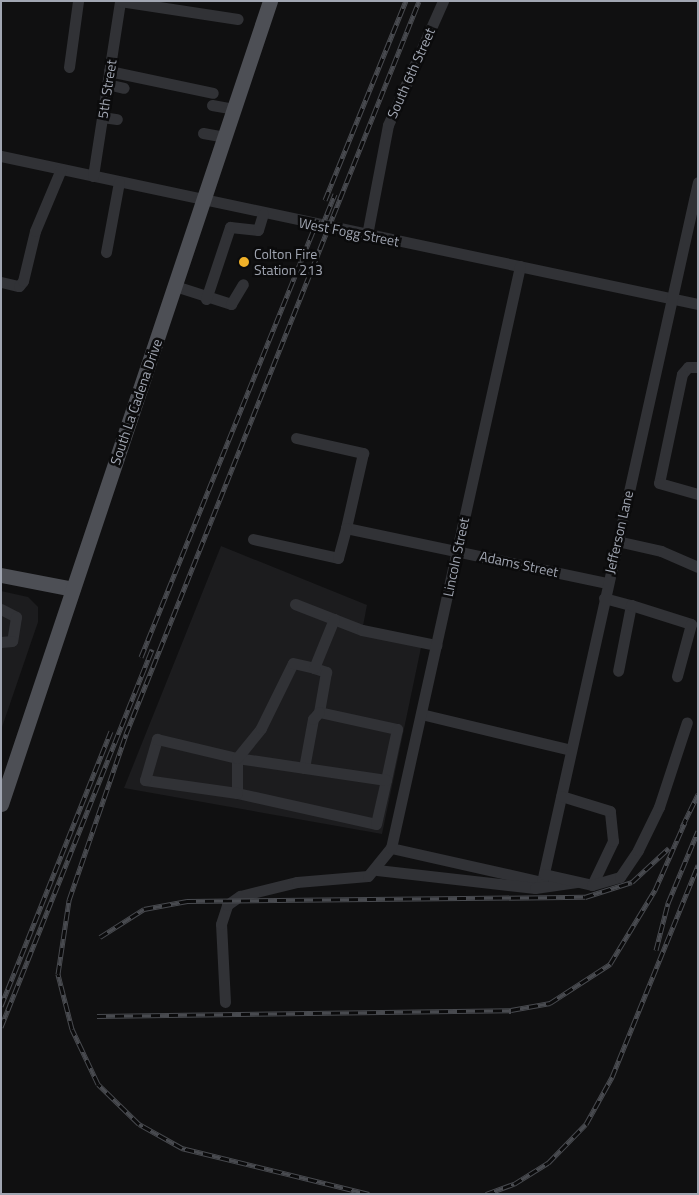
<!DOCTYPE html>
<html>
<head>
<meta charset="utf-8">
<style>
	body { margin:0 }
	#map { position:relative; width:699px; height:1195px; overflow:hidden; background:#101011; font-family:"Titillium Web",sans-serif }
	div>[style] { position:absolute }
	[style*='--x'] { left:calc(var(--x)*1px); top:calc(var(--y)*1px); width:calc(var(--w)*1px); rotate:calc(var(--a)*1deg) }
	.built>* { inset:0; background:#1c1c1e }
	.minor>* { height:11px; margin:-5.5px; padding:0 5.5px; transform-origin:5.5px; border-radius:5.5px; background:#313236 }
	.major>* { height:15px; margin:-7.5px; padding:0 7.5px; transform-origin:7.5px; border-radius:7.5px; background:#4d4f55 }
	.rail>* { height:5px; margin-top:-2.5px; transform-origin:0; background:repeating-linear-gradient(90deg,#0b0b0c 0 9px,#484a4f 0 18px); box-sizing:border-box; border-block:1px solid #484a4f }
	.dots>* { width:14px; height:14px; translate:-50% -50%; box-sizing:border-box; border:2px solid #0b0b0c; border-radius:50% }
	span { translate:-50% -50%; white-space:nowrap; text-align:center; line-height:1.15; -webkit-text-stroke:5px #0b0b0c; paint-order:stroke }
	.street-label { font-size:14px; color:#a1a6b2 }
	.poi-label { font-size:14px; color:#a1a6b2 }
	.left { translate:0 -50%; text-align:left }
	.frame { position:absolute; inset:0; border:2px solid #a1a6b2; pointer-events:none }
</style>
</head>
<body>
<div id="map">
	<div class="built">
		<div style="clip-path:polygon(221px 546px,367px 605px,363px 626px,423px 638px,382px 834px,124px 788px)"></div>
		<div style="clip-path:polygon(1px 591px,28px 597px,38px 607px,38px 622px,1px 730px)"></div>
	</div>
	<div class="minor">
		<div style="--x:69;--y:67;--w:67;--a:-82.2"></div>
		<div style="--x:109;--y:71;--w:106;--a:11.9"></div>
		<div style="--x:107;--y:84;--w:17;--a:13"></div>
		<div style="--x:212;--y:105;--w:22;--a:10"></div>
		<div style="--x:102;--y:117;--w:15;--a:8"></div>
		<div style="--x:203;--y:133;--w:22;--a:10"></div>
		<div style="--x:1;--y:156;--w:713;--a:11.99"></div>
		<div style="--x:93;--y:176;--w:177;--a:-81.2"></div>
		<div style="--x:120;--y:1;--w:119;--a:8.7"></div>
		<div style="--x:367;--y:235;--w:112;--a:-79.2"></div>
		<div style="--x:388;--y:125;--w:136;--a:-66.1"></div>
		<div style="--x:106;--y:252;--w:71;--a:-79.5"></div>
		<div style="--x:1;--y:282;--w:18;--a:13"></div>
		<div style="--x:19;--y:286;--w:6;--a:-51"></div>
		<div style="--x:23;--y:281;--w:51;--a:-76.5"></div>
		<div style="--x:35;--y:231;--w:67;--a:-67.2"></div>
		<div style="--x:175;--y:286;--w:59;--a:17.8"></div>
		<div style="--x:231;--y:304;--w:23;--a:-59"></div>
		<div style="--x:206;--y:299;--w:76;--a:-71.6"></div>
		<div style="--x:230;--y:227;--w:28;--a:6"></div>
		<div style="--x:258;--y:230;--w:17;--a:-73"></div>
		<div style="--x:698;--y:367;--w:10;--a:180"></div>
		<div style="--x:688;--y:367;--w:9;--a:131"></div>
		<div style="--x:682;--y:374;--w:111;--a:101.9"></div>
		<div style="--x:659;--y:483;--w:41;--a:15.8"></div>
		<div style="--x:296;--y:438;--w:69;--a:12.6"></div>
		<div style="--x:363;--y:453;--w:77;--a:102.8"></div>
		<div style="--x:346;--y:528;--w:267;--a:11.9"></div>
		<div style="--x:253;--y:539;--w:87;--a:12.6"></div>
		<div style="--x:338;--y:558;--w:31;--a:-75"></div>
		<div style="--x:617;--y:541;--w:45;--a:12.8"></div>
		<div style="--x:661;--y:551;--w:40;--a:23.4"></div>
		<div style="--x:604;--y:598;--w:28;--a:15"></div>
		<div style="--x:631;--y:605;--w:67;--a:101.1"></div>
		<div style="--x:295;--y:604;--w:72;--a:21.2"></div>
		<div style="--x:362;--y:630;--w:76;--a:11.5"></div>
		<div style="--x:631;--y:605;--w:63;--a:17.6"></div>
		<div style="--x:691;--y:624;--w:54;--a:105.1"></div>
		<div style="--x:1;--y:609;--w:17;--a:28"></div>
		<div style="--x:16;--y:617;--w:24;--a:99"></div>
		<div style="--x:12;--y:641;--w:11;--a:175"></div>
		<div style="--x:314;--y:668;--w:13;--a:18"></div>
		<div style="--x:326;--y:672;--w:41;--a:99.9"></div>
		<div style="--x:319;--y:712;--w:80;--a:12.3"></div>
		<div style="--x:397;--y:729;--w:52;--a:102.2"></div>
		<div style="--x:421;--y:714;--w:154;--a:13.5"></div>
		<div style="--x:304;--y:768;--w:50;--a:-79.6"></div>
		<div style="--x:313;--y:719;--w:9;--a:-49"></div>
		<div style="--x:237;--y:793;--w:142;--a:12.6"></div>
		<div style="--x:376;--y:824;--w:45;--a:-77.2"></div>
		<div style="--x:386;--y:780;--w:151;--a:-171.6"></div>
		<div style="--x:237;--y:758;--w:35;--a:90"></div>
		<div style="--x:237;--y:793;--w:93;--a:-172"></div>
		<div style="--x:145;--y:780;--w:43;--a:-73.7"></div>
		<div style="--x:157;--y:739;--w:82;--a:13.4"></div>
		<div style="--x:237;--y:758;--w:38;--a:-51"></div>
		<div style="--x:261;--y:728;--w:72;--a:-63.8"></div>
		<div style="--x:293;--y:663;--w:22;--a:13"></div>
		<div style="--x:314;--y:668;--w:53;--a:-67.8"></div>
		<div style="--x:391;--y:848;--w:155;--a:12.7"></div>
		<div style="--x:542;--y:882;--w:717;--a:-77.44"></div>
		<div style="--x:377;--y:870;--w:159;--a:6.5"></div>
		<div style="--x:535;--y:888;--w:42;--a:-8.1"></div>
		<div style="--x:544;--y:874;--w:49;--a:12.9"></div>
		<div style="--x:592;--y:885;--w:49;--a:-64.5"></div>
		<div style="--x:613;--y:841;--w:30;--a:-96"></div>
		<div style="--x:610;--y:811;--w:51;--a:-163"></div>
		<div style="--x:592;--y:885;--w:29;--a:-16"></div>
		<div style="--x:620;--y:877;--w:32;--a:-56"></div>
		<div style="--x:638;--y:850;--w:48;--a:-64"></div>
		<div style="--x:659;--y:807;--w:89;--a:-71.8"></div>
		<div style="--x:225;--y:1002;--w:78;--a:-92.9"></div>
		<div style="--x:221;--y:924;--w:20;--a:-72"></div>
		<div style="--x:227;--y:905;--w:16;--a:-35"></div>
		<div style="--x:240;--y:896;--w:59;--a:-13.8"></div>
		<div style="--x:297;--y:882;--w:71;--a:-4.8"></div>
		<div style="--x:368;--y:876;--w:36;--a:-51"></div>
		<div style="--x:391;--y:848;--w:596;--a:-77.5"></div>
	</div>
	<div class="major">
		<div style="--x:1;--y:575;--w:73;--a:11"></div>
		<div style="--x:1;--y:804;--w:847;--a:-71.48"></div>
	</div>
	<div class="rail">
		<div style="--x:325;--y:200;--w:215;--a:-67.9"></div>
		<div style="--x:320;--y:231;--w:40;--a:-68"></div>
		<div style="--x:141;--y:657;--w:472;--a:-68"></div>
		<div style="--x:682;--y:827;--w:37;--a:-64"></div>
		<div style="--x:100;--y:937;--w:52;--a:-32.5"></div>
		<div style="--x:144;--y:909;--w:44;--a:-10.5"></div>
		<div style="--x:187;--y:901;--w:398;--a:-0.6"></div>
		<div style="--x:585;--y:897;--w:49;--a:-17.7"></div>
		<div style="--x:632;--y:882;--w:50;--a:-42.6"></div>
		<div style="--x:656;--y:950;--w:49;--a:-75.7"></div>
		<div style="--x:668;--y:903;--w:78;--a:-67.4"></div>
		<div style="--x:1;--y:1006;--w:296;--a:-68.2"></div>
		<div style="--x:97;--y:1016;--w:414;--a:-0.8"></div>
		<div style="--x:511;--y:1010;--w:40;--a:-10"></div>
		<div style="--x:550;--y:1003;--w:72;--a:-33"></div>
		<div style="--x:610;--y:964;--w:87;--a:-58.7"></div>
		<div style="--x:655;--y:890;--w:74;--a:-66.2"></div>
		<div style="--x:1;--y:1027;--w:407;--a:-68.2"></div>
		<div style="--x:369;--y:1194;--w:193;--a:-166.2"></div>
		<div style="--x:182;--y:1148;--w:49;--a:-150.8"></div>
		<div style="--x:139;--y:1124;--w:57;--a:-135.7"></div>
		<div style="--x:98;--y:1084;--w:61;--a:-115.3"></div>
		<div style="--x:72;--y:1029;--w:57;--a:-104.3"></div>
		<div style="--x:58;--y:974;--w:75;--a:-81.5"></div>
		<div style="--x:69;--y:900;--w:176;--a:-71"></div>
		<div style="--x:126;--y:734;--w:789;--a:-68.21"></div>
		<div style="--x:486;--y:1194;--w:30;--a:-20"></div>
		<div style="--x:514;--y:1184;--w:40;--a:-32"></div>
		<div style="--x:548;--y:1163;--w:54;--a:-45.7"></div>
		<div style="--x:586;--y:1124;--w:54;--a:-61"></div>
		<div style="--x:612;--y:1077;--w:229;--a:-67.9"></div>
	</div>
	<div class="dots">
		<div style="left:244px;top:262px;background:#f0b129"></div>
	</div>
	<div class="street-label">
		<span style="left:411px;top:73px;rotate:-66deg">South 6th Street</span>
		<span style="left:107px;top:89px;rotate:-81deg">5th Street</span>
		<span style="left:349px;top:232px;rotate:11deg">West Fogg Street</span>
		<span style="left:136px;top:402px;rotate:-71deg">South La Cadena Drive</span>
		<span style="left:619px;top:532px;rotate:-77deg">Jefferson Lane</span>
		<span style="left:456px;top:557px;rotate:-78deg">Lincoln Street</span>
		<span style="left:519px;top:564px;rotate:12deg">Adams Street</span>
	</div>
	<div class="poi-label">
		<span class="left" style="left:254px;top:262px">Colton Fire<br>Station 213</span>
	</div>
	<div class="frame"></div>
</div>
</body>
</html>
